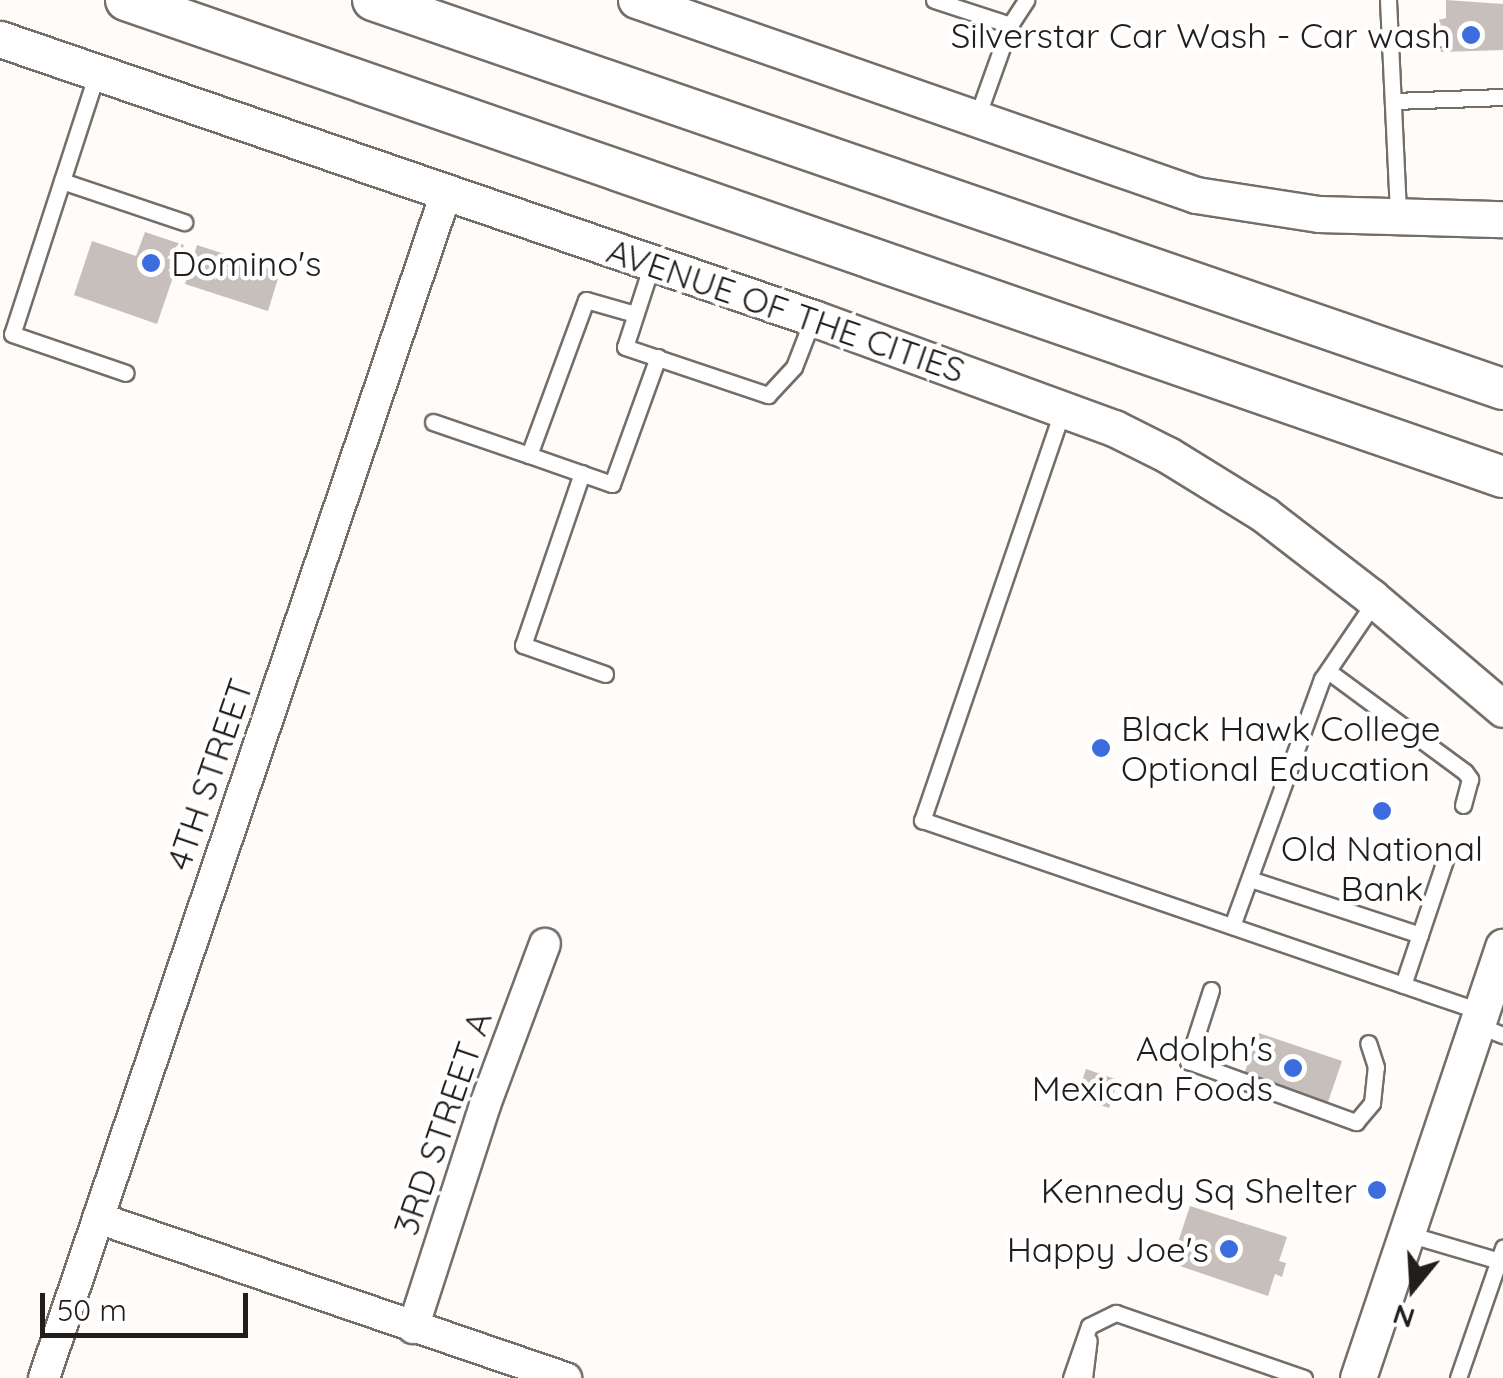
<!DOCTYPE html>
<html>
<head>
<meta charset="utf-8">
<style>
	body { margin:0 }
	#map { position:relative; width:1503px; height:1378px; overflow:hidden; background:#fefbf9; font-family:Quicksand,sans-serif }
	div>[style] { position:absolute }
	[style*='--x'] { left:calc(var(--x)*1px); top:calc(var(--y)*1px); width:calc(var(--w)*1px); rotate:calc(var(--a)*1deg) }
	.building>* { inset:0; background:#c7bfbb }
	.roads { filter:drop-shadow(2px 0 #746e69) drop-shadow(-2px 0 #746e69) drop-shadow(0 2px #746e69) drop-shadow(0 -2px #746e69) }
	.service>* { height:15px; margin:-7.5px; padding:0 7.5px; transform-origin:7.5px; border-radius:7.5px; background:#fff }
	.minor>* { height:30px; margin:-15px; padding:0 15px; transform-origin:15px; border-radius:15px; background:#fff }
	.tertiary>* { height:35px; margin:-17.5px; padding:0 17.5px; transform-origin:17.5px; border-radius:17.5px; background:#fff }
	.secondary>* { height:40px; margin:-20px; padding:0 20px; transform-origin:20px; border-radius:20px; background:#fff }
	.dots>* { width:28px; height:28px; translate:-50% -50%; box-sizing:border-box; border:5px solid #fff; border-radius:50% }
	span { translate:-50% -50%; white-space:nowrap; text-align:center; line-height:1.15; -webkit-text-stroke:9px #fff; paint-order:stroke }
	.poi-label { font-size:35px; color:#211e1d }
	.right { translate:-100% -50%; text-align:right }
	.left { translate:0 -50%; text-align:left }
	.street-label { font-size:35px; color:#211e1d }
	.north { position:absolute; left:1363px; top:1238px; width:100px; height:100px; -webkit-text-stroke:8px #fff; paint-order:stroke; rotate:198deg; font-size:28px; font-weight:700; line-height:40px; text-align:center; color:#211e1d }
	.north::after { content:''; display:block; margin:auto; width:35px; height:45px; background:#211e1d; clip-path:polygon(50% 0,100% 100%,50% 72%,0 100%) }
	.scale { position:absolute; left:40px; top:1293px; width:208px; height:45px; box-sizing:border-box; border:5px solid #211e1d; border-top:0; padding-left:12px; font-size:30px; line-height:35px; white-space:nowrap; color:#211e1d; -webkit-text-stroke:8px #fff; paint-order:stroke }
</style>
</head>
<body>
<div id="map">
	<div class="building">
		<div style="clip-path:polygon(1446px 0,1503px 4px,1503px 50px,1441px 52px,1438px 20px,1446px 18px)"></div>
		<div style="clip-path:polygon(145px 232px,184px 245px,157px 324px,74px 295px,92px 241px,136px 256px)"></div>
		<div style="clip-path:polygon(197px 245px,280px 272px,268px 311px,185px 284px)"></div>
		<div style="clip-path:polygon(1259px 1033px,1342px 1061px,1328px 1102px,1244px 1074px)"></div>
		<div style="clip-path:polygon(1086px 1069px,1118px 1080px,1109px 1108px,1077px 1097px)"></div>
		<div style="clip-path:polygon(1190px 1206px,1287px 1237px,1279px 1261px,1286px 1263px,1282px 1277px,1275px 1274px,1268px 1296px,1171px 1263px)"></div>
	</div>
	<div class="roads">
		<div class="service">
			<div style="--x:934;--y:0;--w:80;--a:18.2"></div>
			<div style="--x:1010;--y:25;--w:98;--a:109.7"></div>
			<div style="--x:1388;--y:0;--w:216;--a:87.3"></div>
			<div style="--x:1010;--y:25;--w:30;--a:-57"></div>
			<div style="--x:1391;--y:39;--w:51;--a:-1.1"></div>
			<div style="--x:97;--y:73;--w:274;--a:108"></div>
			<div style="--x:12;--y:334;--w:120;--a:18.9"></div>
			<div style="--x:1394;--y:101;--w:109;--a:-2.1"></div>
			<div style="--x:62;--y:181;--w:129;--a:18.6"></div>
			<div style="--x:652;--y:264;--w:87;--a:108"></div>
			<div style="--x:625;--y:347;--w:151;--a:18.6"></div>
			<div style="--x:768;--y:395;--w:38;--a:-47"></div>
			<div style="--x:794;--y:367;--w:53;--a:-68.8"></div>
			<div style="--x:635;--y:314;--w:51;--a:-164.1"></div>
			<div style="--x:586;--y:300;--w:165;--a:110.2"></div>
			<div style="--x:529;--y:455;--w:88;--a:19.3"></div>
			<div style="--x:612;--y:484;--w:135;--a:-70.1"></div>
			<div style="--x:1063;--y:409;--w:435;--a:108.9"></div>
			<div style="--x:922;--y:820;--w:592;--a:18.92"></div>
			<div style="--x:433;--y:422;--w:102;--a:19"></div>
			<div style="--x:582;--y:473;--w:182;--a:108.9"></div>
			<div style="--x:523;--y:645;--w:87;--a:19.5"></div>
			<div style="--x:1328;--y:671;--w:170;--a:36.4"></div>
			<div style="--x:1465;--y:772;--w:9;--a:54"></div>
			<div style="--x:1470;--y:779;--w:27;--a:105"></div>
			<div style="--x:1250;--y:879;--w:179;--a:18.2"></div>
			<div style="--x:1232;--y:926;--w:263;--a:-70"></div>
			<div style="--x:1322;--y:679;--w:94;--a:-55.8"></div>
			<div style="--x:1403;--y:985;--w:138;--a:-71.4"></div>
			<div style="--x:1211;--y:990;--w:75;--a:107.9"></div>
			<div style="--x:1188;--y:1061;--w:179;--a:20"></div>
			<div style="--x:1356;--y:1122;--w:25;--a:-50"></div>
			<div style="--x:1372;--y:1103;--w:36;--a:-84"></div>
			<div style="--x:1376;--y:1067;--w:25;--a:-108"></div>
			<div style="--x:1478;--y:1025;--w:27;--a:22"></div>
			<div style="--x:1408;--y:1234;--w:99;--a:16.4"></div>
			<div style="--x:1071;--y:1378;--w:55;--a:-70.9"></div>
			<div style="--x:1089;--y:1326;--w:30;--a:-26"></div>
			<div style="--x:1116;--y:1313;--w:199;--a:19.1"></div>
			<div style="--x:1084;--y:1378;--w:38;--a:-83"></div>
			<div style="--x:1458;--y:1378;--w:138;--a:-70.9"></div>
		</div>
		<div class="minor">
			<div style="--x:98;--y:1218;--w:495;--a:18.9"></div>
			<div style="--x:413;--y:1328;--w:234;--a:-72.1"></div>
			<div style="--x:485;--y:1105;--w:172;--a:-69.6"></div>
			<div style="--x:44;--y:1378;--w:1251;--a:-71.26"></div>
		</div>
		<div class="tertiary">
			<div style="--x:636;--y:0;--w:593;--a:19.2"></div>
			<div style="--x:1196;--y:195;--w:124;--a:8.8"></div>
			<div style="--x:1319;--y:214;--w:184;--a:1.6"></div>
			<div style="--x:0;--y:39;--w:860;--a:18.94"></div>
			<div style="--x:813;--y:318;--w:320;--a:20.1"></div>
			<div style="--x:1114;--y:428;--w:60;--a:26.6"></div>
			<div style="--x:1168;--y:455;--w:114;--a:31.7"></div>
			<div style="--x:1265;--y:515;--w:134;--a:37.7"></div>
			<div style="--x:1371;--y:597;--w:173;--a:40.3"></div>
			<div style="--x:1358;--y:1378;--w:455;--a:-71.4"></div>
		</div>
		<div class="secondary">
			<div style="--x:126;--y:0;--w:1457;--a:19.11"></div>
			<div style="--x:373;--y:0;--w:1195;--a:19"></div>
		</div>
	</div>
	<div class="dots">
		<div style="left:1471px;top:35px;background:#3c6cdd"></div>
		<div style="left:151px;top:263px;background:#3c6cdd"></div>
		<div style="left:1101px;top:748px;background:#3c6cdd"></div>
		<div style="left:1382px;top:811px;background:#3c6cdd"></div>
		<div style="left:1293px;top:1068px;background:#3c6cdd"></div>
		<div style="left:1377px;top:1190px;background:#3c6cdd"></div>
		<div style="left:1229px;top:1249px;background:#3c6cdd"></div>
	</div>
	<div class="poi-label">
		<span class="right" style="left:1451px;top:35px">Silverstar Car Wash - Car wash</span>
		<span class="left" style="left:171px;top:263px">Domino's</span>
		<span class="left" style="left:1121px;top:748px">Black Hawk College<br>Optional Education</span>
		<span style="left:1382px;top:868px">Old National<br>Bank</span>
		<span class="right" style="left:1273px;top:1068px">Adolph's<br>Mexican Foods</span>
		<span class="right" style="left:1357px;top:1190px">Kennedy Sq Shelter</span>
		<span class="right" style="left:1209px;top:1249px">Happy Joe's</span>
	</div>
	<div class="street-label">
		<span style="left:786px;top:310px;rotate:19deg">AVENUE OF THE CITIES</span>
		<span style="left:209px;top:774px;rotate:-71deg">4TH STREET</span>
		<span style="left:442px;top:1123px;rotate:-71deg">3RD STREET A</span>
	</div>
	<div class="north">N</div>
	<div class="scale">50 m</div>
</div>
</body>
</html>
